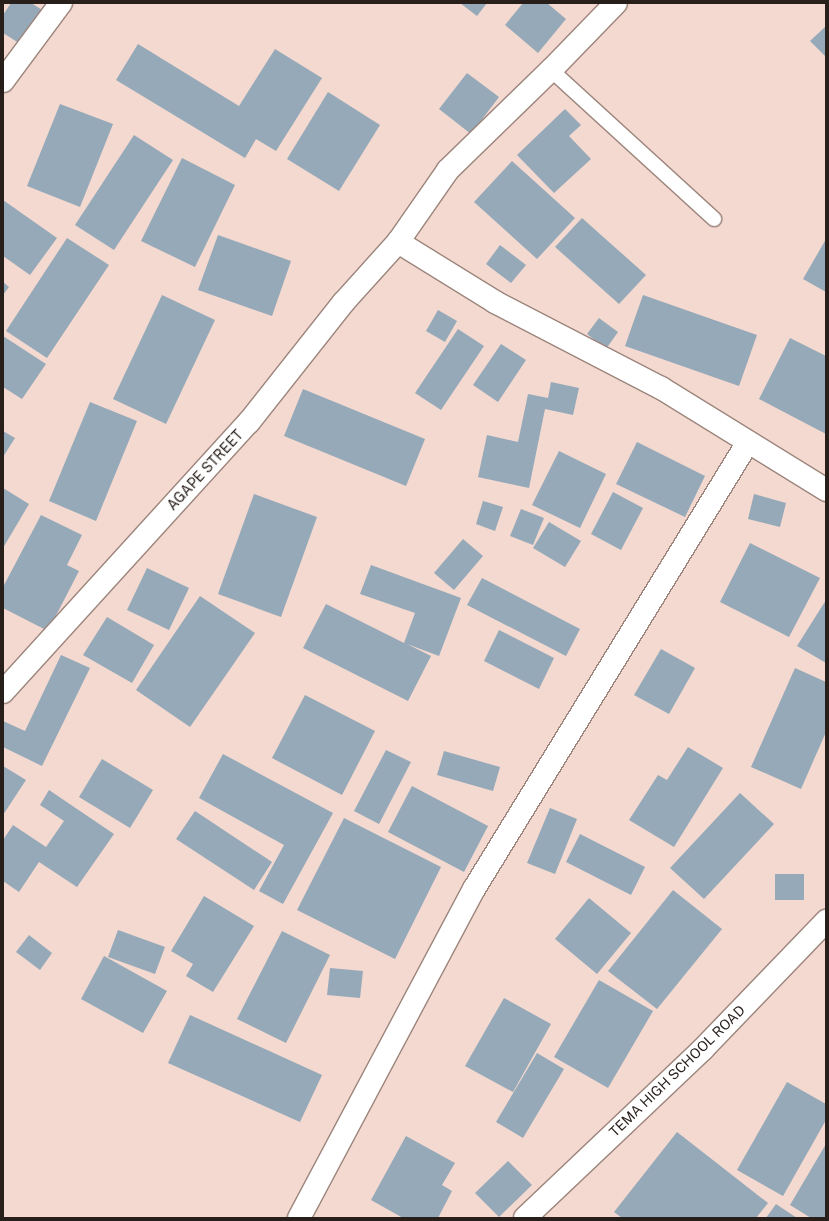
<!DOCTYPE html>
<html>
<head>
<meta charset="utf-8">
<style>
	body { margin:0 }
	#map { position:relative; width:829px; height:1221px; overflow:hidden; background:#f3d9d0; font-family:"Public Sans",sans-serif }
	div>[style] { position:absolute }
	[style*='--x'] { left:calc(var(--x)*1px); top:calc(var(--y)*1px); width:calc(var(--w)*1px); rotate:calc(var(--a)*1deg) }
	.building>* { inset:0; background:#95a9b8 }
	.roads { filter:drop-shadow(1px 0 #9c857c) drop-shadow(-1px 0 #9c857c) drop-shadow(0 1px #9c857c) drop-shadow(0 -1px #9c857c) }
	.service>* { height:14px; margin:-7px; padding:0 7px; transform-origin:7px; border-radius:7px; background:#fff }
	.minor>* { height:22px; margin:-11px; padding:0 11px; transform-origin:11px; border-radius:11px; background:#fff }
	span { translate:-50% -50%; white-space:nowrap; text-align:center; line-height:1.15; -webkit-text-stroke:3px #fff; paint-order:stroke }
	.street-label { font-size:14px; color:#281f1b }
	.frame { position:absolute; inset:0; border:4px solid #281f1b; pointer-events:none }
</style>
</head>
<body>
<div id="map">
	<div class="building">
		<div style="clip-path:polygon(11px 3px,31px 3px,44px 11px,22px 45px,3px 33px,3px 15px)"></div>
		<div style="clip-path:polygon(460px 3px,487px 3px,477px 16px)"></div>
		<div style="clip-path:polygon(523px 3px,547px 3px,566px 19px,538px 53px,505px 25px)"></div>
		<div style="clip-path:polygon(826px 26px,826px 57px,810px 41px)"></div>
		<div style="clip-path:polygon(138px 44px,239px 106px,275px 49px,322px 78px,276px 151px,256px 139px,245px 158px,116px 80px)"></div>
		<div style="clip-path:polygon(467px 73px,499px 97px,471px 134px,439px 109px)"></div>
		<div style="clip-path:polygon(328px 92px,380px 125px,339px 191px,287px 159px)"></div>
		<div style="clip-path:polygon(60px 104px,113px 124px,80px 207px,27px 186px)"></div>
		<div style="clip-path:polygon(565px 109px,581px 125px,569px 136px,591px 159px,554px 193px,517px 155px)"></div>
		<div style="clip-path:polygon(134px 135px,173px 160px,114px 250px,75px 225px)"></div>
		<div style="clip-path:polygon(182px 158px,235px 185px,195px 267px,141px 241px)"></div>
		<div style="clip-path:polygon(512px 161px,575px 218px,537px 259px,474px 202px)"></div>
		<div style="clip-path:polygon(3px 200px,57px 238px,30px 275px,3px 256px)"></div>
		<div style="clip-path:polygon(582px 218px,646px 275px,619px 304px,555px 247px)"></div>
		<div style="clip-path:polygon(218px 235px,291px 261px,272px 316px,198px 290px)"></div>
		<div style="clip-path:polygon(67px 238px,109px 265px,47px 358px,6px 331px)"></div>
		<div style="clip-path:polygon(826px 239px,826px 292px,803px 279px)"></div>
		<div style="clip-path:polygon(500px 245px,526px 265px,511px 283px,486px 264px)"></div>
		<div style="clip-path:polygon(3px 282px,9px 287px,3px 295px)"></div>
		<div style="clip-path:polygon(162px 295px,215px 320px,166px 424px,113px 399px)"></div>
		<div style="clip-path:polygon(643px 295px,757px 335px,739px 386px,625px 346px)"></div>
		<div style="clip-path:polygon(438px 310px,457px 321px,445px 342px,426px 331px)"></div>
		<div style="clip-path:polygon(599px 318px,618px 332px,606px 349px,587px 334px)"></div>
		<div style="clip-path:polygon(458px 329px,484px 346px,441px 410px,415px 393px)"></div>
		<div style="clip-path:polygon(3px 336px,46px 364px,22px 399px,3px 387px)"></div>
		<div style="clip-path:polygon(790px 338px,826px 356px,826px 434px,759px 399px)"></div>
		<div style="clip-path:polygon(501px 344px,526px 360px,498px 402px,473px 385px)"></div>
		<div style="clip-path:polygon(551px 382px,579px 388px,573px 415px,545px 409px,529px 488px,478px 477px,487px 435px,518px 442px,528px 394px,548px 398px)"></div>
		<div style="clip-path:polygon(303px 389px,425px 439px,406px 486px,284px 436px)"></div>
		<div style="clip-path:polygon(90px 402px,137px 421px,96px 521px,49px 501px)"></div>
		<div style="clip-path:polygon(3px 431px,15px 438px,3px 457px)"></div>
		<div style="clip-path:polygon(637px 442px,705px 476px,685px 517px,616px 484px)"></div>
		<div style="clip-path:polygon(559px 451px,606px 474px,580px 528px,532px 505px)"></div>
		<div style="clip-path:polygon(3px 488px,29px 504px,3px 548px)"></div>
		<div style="clip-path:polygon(613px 492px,643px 508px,621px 550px,591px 534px)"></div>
		<div style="clip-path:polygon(254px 494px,317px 517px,281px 617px,218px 594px)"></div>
		<div style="clip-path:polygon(754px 494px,786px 503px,780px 527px,748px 519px)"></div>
		<div style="clip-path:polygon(483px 501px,503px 507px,495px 531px,476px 524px)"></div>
		<div style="clip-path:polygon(521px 509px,544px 518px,533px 545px,510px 536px)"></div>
		<div style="clip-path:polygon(41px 515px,82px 535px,67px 565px,79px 571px,48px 631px,3px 608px,3px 587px)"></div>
		<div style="clip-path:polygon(549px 522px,581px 541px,565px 567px,533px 548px)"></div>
		<div style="clip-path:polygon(463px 539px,483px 556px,454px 590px,434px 573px)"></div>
		<div style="clip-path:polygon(750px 543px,820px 578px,789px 637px,720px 602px)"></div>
		<div style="clip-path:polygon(371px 565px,461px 598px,439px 656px,407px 644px,431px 656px,408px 701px,303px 648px,326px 604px,404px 643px,415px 613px,360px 594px)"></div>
		<div style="clip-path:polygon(147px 568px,189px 588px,169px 630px,127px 610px)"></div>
		<div style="clip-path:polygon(482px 578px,580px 629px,566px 656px,467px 605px)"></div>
		<div style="clip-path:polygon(200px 596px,255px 633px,190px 727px,136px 690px)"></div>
		<div style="clip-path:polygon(826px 600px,826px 663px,797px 646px)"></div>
		<div style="clip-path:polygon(107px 617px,154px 645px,132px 683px,83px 655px)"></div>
		<div style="clip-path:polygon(499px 630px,554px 658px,539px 689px,484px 661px)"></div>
		<div style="clip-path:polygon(661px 649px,695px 668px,669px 714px,634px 695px)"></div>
		<div style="clip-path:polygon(61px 655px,90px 668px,42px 766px,3px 747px,3px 721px,25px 731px)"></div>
		<div style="clip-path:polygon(795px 668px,826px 682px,826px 732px,801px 789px,751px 767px)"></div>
		<div style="clip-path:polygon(305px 695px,375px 731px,342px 795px,272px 758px)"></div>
		<div style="clip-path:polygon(688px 747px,723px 768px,674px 847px,629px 820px,658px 775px,667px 780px)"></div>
		<div style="clip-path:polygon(386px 750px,411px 762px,379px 824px,354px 811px)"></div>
		<div style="clip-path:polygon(444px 751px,500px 767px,493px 791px,437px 775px)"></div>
		<div style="clip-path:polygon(223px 754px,333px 813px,283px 904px,259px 891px,284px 845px,199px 798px)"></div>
		<div style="clip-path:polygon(102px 759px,153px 790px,130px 828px,79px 797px)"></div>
		<div style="clip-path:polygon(3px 766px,26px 780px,3px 815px)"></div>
		<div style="clip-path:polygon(412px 786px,488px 826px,464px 872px,388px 832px)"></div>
		<div style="clip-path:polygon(49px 790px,114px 834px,77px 887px,39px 862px,19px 892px,3px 881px,3px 840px,13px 825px,46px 847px,64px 821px,40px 805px)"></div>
		<div style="clip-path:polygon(740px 793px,774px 824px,704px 899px,670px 868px)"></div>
		<div style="clip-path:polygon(550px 808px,577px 819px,555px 874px,527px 863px)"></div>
		<div style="clip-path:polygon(195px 811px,272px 862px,254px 890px,176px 839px)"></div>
		<div style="clip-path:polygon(344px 818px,441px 867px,395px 959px,297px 910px)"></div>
		<div style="clip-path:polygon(580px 834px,645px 867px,631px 895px,566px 862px)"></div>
		<div style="clip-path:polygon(775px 874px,804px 874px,804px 900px,775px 900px)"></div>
		<div style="clip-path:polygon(673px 890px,722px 929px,657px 1009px,608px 971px)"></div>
		<div style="clip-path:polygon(204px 896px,254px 926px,213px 992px,186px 976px,193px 964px,171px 951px)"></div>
		<div style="clip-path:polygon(589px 898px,631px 933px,597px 974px,555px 939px)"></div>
		<div style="clip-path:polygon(118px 930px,165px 947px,155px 974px,108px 957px)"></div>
		<div style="clip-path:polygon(282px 931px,330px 955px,286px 1043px,237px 1019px)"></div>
		<div style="clip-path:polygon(29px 935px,52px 953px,40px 970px,16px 952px)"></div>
		<div style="clip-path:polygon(104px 956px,167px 991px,143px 1033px,81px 999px)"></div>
		<div style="clip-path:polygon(330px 968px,363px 971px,360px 998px,327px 995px)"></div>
		<div style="clip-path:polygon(599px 980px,653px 1011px,608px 1088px,554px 1057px)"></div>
		<div style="clip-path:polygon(504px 998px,551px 1024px,513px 1092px,465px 1066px)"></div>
		<div style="clip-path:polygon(190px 1015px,322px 1075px,300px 1122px,168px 1063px)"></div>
		<div style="clip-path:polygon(537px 1053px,564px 1069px,523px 1138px,496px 1122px)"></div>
		<div style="clip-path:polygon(787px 1082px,826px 1104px,826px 1120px,783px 1196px,737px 1170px)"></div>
		<div style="clip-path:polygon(677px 1132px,768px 1203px,756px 1218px,622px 1218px,614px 1212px)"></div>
		<div style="clip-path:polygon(406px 1136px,455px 1163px,442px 1185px,452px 1191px,438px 1218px,403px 1218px,371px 1200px)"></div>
		<div style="clip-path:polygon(826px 1144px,826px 1218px,811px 1218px,790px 1205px)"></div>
		<div style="clip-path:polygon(508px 1161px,532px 1185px,499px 1217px,475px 1193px)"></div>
		<div style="clip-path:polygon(776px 1204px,797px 1218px,766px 1218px)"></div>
	</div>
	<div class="roads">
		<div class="service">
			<div style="--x:551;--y:70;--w:221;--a:42.4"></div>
		</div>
		<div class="minor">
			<div style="--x:3;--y:81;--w:97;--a:-53.4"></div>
			<div style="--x:398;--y:242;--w:114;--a:31.7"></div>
			<div style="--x:495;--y:302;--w:187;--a:27.4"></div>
			<div style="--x:661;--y:388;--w:194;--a:31.7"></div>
			<div style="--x:3;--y:692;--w:365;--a:-47.7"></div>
			<div style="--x:249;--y:422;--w:152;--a:-51.7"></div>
			<div style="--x:343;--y:303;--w:82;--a:-48"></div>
			<div style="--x:398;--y:242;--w:88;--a:-55.2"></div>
			<div style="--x:448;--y:170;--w:144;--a:-44.2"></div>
			<div style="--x:551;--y:70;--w:93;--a:-45.9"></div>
			<div style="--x:299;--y:1218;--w:373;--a:-62"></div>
			<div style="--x:474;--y:889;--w:524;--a:-58.49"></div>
			<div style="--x:525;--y:1218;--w:245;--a:-43.5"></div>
			<div style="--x:703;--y:1049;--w:178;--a:-46.1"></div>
		</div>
	</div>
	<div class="street-label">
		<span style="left:205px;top:470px;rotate:-47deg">AGAPE STREET</span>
		<span style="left:677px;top:1071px;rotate:-44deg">TEMA HIGH SCHOOL ROAD</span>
	</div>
	<div class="frame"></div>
</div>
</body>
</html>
